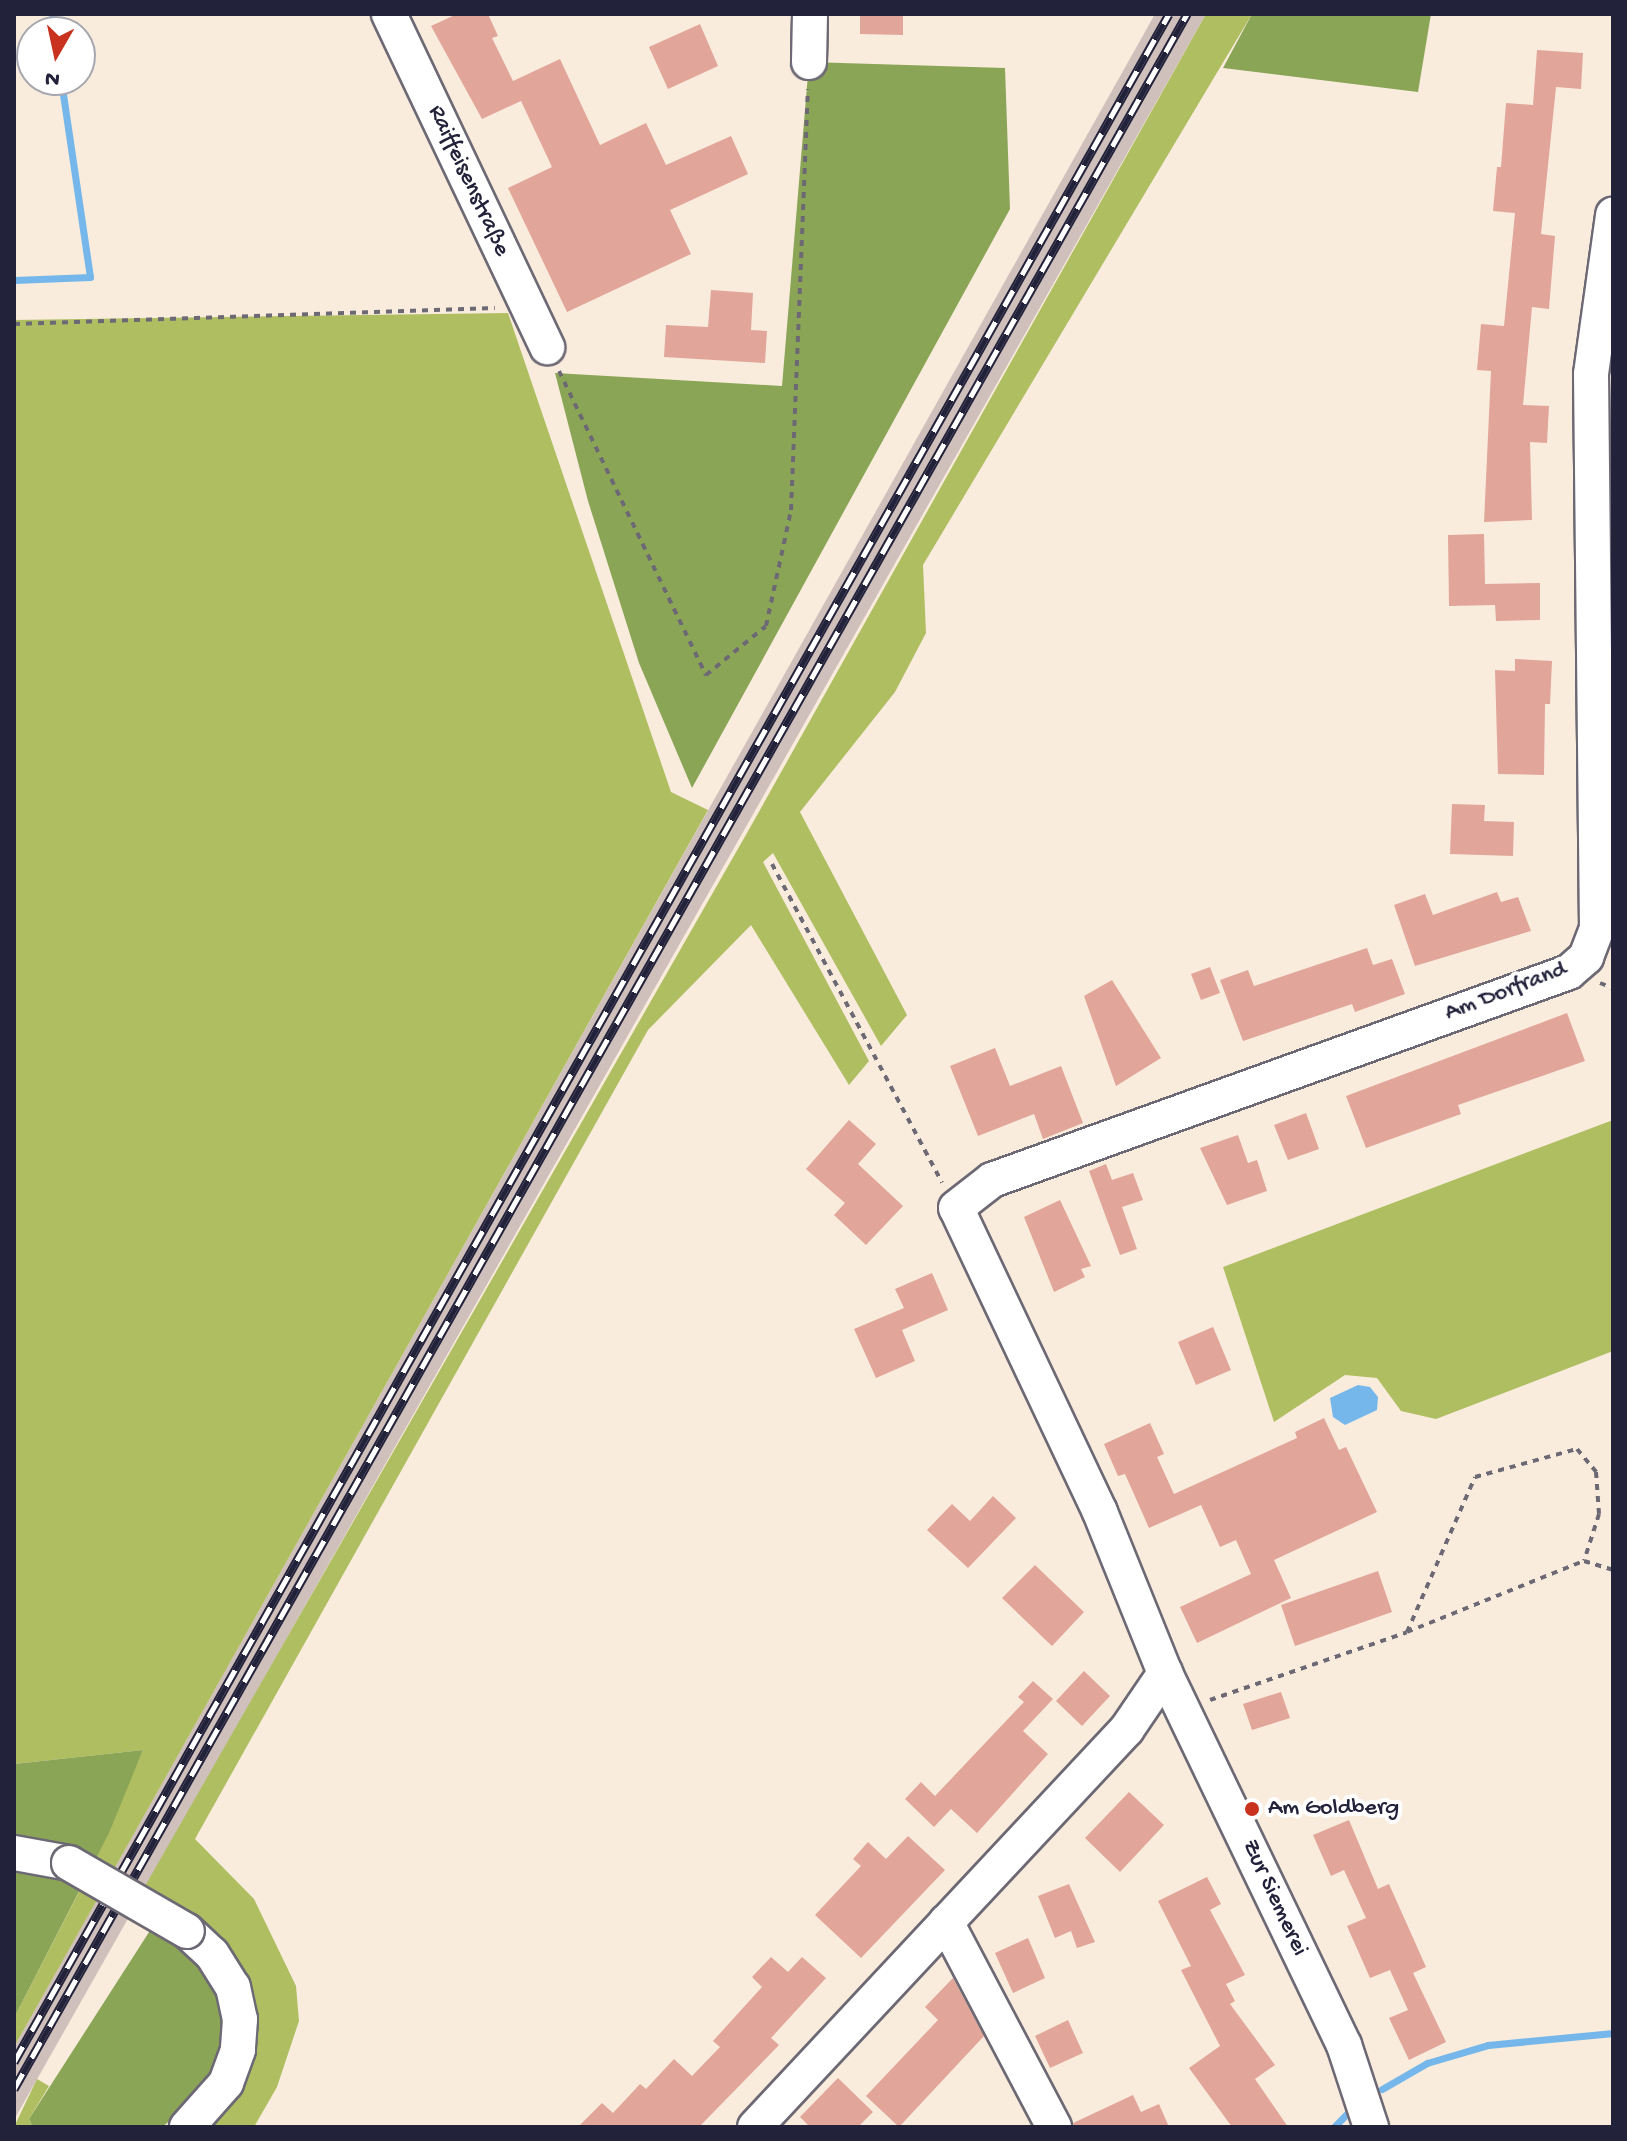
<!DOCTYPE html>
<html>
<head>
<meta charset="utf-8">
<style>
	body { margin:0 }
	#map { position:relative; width:1627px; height:2141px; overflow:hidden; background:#f9ecdd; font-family:"Gochi Hand",sans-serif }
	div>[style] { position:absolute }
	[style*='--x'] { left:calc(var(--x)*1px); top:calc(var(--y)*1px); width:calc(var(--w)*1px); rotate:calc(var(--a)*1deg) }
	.industrial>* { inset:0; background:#d0c0bc }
	.green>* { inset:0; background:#afbe61 }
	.forest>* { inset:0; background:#8ba557 }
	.water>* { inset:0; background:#75b7ea }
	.stream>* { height:7px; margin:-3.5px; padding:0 3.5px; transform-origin:3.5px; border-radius:3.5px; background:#75b7ea }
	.building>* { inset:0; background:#e2a599 }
	.path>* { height:4px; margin-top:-2px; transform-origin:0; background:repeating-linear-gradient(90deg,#6d6974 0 6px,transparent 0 12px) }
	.roads { filter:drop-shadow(2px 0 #6d6974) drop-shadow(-2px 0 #6d6974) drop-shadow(0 2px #6d6974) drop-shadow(0 -2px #6d6974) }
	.minor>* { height:34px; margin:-17px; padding:0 17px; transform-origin:17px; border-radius:17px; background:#fff }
	.rail>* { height:9px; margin-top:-4.5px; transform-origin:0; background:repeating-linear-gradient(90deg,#fff 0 18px,#22223b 0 36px); box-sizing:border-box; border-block:2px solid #22223b }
	.bridges { filter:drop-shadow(2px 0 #6d6974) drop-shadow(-2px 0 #6d6974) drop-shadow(0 2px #6d6974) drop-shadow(0 -2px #6d6974) }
	.minor-bridge>* { height:34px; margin:-17px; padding:0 17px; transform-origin:17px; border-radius:17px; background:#fff }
	.dots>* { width:22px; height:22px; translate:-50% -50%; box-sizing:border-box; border:4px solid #fff; border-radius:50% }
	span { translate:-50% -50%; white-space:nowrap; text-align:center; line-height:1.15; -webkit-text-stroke:8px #fff; paint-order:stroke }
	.street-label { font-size:24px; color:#22223b }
	.poi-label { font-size:24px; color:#22223b }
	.left { translate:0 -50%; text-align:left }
	.frame { position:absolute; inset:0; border:16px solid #22223b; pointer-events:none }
	.north { position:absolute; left:16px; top:16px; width:80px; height:80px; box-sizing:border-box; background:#fff; border:2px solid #a7a7b1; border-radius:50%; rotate:189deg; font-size:22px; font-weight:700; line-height:32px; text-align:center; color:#22223b }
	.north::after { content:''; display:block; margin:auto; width:28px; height:36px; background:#c8321e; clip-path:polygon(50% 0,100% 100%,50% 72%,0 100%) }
</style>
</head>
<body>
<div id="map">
	<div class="industrial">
		<div style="clip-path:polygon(1155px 14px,1206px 14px,14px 2120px,14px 2047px)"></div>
	</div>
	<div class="green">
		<div style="clip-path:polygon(1206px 14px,1252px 14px,923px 565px,926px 633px,895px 692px,800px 812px,907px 1015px,881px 1046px,773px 853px,763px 862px,869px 1061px,849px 1085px,751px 925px,648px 1030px,195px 1839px,254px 1899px,296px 1986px,299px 2021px,277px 2087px,254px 2127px,210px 2127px,237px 2095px,252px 2062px,257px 2029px,251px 1990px,198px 1918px,145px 1886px,747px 833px)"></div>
		<div style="clip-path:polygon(508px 313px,671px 792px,708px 810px,113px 1871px,95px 1860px,143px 1750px,14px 1764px,14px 320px)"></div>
		<div style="clip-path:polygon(1613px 1120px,1613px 1351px,1436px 1419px,1401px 1411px,1377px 1378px,1345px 1375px,1274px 1422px,1223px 1267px)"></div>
		<div style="clip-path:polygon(81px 1888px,98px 1898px,14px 2047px,14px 2018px)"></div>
		<div style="clip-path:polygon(37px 2079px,49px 2086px,29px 2119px,33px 2127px,14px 2127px)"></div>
	</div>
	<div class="forest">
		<div style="clip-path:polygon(1252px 14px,1431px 14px,1418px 92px,1223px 68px)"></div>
		<div style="clip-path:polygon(809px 62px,1005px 68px,1010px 209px,692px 788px,639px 663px,588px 501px,555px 373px,782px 386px)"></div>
		<div style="clip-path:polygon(143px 1750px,109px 1833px,14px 2018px,14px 1764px)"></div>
		<div style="clip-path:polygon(151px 1929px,180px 1945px,214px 1977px,226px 2016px,225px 2046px,213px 2077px,192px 2103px,162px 2127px,33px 2127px,29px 2119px)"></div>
	</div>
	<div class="water">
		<div style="clip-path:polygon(1358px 1385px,1370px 1387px,1378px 1397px,1377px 1410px,1345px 1425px,1333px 1417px,1330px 1398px)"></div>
	</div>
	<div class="stream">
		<div style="--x:52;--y:14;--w:18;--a:84"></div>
		<div style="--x:14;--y:280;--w:76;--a:-2.3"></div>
		<div style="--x:90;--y:277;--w:199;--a:-98.4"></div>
		<div style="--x:1382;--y:2089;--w:52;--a:-30"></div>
		<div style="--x:1427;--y:2063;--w:64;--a:-16.4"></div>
		<div style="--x:1488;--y:2045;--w:126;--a:-5.5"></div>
		<div style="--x:1334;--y:2127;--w:28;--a:-46"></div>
	</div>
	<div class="building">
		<div style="clip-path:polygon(457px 14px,488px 14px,498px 36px,492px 38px,513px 81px,560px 59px,600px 145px,646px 123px,666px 165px,731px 136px,748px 174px,670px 210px,691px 254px,567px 312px,508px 188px,552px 167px,521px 101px,482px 119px,431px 26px)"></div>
		<div style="clip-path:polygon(860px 14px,903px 14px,903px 35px,860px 34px)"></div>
		<div style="clip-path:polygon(700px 24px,718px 66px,668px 89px,649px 47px)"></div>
		<div style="clip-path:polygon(1537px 50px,1583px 53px,1581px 89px,1556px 87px,1541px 234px,1555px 236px,1549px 309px,1532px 307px,1523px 405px,1549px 406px,1547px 443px,1530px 442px,1532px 520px,1484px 522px,1491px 371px,1477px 370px,1481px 324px,1504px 326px,1515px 213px,1493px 211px,1497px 167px,1501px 167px,1506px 103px,1533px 105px)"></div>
		<div style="clip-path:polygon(711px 290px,753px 293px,751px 330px,767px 331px,765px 363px,664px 357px,666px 325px,708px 327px)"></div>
		<div style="clip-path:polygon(1484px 534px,1485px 584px,1540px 583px,1540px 620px,1496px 621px,1495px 605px,1449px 606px,1448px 535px)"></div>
		<div style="clip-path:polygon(1515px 659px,1552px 661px,1550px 704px,1545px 704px,1544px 775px,1498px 774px,1495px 670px,1515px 671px)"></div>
		<div style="clip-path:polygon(1452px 804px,1485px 805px,1484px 821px,1514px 822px,1513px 856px,1450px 854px)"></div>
		<div style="clip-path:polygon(1497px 892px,1501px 902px,1518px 897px,1531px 931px,1415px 966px,1394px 905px,1425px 894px,1433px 915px)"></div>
		<div style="clip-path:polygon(1367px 948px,1373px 965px,1392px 959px,1405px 994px,1355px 1012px,1352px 1004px,1243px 1041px,1220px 980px,1248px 970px,1254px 986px)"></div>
		<div style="clip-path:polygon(1210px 967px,1220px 993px,1201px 1000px,1191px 974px)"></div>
		<div style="clip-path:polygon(1112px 980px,1161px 1058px,1116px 1086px,1084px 996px)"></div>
		<div style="clip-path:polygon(1567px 1013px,1585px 1061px,1458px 1105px,1461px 1114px,1366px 1148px,1346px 1096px)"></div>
		<div style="clip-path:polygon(995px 1048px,1010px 1086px,1061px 1066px,1083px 1123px,1043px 1139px,1034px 1114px,978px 1136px,950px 1066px)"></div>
		<div style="clip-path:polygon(1306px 1113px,1319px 1149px,1288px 1160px,1274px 1125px)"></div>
		<div style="clip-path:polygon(849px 1120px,876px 1144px,858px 1164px,903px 1206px,866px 1245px,834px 1215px,845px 1203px,806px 1169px)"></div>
		<div style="clip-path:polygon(1238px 1135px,1248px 1163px,1257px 1160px,1267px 1191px,1227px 1205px,1200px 1148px)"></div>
		<div style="clip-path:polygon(1106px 1164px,1112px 1180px,1133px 1173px,1143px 1200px,1122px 1207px,1137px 1249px,1120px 1255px,1089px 1171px)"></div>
		<div style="clip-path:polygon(1060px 1200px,1091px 1266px,1081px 1269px,1085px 1277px,1054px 1292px,1024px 1217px)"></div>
		<div style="clip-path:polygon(932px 1273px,948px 1310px,902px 1330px,915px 1361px,876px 1378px,854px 1329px,904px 1308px,895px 1289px)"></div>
		<div style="clip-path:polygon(1213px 1327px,1231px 1370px,1196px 1385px,1178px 1342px)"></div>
		<div style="clip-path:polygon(1324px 1418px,1339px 1450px,1346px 1447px,1377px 1512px,1274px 1560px,1291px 1598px,1197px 1643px,1180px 1607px,1251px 1574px,1236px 1540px,1220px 1547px,1201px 1505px,1149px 1528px,1125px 1474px,1118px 1476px,1104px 1444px,1150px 1423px,1164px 1454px,1157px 1457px,1174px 1494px,1297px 1438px,1295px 1432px)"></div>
		<div style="clip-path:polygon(993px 1496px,1016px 1518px,968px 1568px,927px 1530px,952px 1504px,970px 1521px)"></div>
		<div style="clip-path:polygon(1035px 1565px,1084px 1612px,1052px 1646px,1002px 1598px)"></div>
		<div style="clip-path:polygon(1378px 1571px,1392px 1612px,1295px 1646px,1281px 1605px)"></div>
		<div style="clip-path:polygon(1084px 1671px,1110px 1696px,1082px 1726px,1056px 1701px)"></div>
		<div style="clip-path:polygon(1033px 1681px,1053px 1699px,1023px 1731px,1048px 1754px,977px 1833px,951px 1809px,934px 1827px,905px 1799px,921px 1782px,935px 1796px,1024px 1702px,1018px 1697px)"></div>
		<div style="clip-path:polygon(1281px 1692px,1290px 1718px,1252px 1730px,1243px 1704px)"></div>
		<div style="clip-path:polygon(1129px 1792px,1164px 1825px,1120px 1872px,1085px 1838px)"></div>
		<div style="clip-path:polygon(1349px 1820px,1378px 1889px,1389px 1884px,1426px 1967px,1413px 1973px,1446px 2042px,1409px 2060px,1389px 2018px,1408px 2010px,1390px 1970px,1370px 1978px,1347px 1926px,1366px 1918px,1344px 1870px,1331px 1876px,1313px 1835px)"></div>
		<div style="clip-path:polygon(908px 1836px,945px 1870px,861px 1958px,815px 1915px,861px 1866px,853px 1859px,868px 1842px,886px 1859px)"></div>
		<div style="clip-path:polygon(1207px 1877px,1221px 1904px,1210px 1910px,1245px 1975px,1226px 1984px,1235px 2001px,1230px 2004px,1275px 2065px,1255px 2079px,1288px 2127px,1232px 2127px,1189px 2068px,1220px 2046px,1181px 1970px,1191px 1966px,1158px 1901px)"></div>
		<div style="clip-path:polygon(1069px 1884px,1095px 1942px,1077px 1948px,1071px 1931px,1055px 1938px,1038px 1896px)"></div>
		<div style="clip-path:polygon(1028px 1938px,1045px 1978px,1013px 1993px,995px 1953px)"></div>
		<div style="clip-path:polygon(771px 1957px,788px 1972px,802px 1957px,826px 1978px,771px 2038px,779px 2045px,699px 2127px,578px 2127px,602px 2103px,613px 2113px,640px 2084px,646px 2089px,674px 2059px,692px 2076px,720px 2047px,713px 2041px,762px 1987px,752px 1977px)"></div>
		<div style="clip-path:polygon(953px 1978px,984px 2036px,899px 2127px,866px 2096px,938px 2020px,925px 2007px)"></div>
		<div style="clip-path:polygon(1068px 2020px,1083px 2053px,1050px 2068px,1035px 2036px)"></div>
		<div style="clip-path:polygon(838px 2078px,873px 2112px,858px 2127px,810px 2127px,800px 2117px)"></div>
		<div style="clip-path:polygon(1133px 2095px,1141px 2112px,1159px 2104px,1169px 2127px,1074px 2127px,1073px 2123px)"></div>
	</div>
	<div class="path">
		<div style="--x:14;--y:324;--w:481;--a:-1.9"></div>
		<div style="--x:559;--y:371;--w:338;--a:64.2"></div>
		<div style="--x:706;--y:675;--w:77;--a:-39.2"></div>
		<div style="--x:766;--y:626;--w:119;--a:-77.8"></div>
		<div style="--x:791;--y:510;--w:421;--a:-87.7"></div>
		<div style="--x:772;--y:864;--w:361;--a:61.9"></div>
		<div style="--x:1600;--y:983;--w:14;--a:21"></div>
		<div style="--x:1407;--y:1632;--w:169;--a:-66.3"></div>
		<div style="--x:1475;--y:1477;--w:106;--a:-15.4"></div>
		<div style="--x:1577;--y:1449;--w:30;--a:50"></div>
		<div style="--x:1596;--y:1472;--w:42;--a:85.9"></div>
		<div style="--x:1599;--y:1514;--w:49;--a:107.7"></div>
		<div style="--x:1210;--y:1700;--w:208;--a:-19"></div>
		<div style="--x:1407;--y:1632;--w:191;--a:-21.9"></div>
		<div style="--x:1584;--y:1561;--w:30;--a:17"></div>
	</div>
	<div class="roads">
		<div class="minor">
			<div style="--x:389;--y:14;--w:369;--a:64.6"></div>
			<div style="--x:809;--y:62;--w:48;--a:-88.8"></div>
			<div style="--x:14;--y:1853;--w:56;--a:10.3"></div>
			<div style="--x:946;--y:1922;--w:232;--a:62.2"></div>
			<div style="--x:187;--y:1931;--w:34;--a:43"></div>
			<div style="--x:212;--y:1954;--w:39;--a:58"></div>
			<div style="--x:233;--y:1987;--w:33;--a:78"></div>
			<div style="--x:240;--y:2019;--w:31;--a:94"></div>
			<div style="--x:238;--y:2050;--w:35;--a:110"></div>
			<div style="--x:226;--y:2083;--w:59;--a:131.6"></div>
			<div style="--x:755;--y:2127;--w:545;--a:-46.93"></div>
			<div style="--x:1127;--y:1729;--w:68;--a:-55.8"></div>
			<div style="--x:1371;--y:2127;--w:86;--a:-108.2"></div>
			<div style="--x:1344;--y:2045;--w:413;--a:-115.7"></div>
			<div style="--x:1165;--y:1673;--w:174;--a:-112"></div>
			<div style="--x:1100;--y:1512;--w:336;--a:-115.3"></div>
			<div style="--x:956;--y:1208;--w:46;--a:-37.9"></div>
			<div style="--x:992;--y:1180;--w:613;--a:-19.82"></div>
			<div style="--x:1569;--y:972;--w:23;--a:-41"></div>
			<div style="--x:1586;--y:957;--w:30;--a:-69"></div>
			<div style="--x:1597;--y:929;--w:555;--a:-90.62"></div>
			<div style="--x:1591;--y:374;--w:161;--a:-82.1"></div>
		</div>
	</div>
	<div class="rail">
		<div style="--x:14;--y:2062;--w:2351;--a:-60.58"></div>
		<div style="--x:14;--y:2089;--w:2384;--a:-60.52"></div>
	</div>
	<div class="bridges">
		<div class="minor-bridge">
			<div style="--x:69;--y:1863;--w:136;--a:30"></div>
		</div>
	</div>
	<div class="dots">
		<div style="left:1252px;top:1809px;background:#c8321e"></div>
	</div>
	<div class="street-label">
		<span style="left:468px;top:181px;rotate:65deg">Raiffeisenstraße</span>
		<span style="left:1506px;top:992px;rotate:-21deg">Am Dorfrand</span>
		<span style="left:1274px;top:1898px;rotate:65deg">Zur Siemerei</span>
	</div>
	<div class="poi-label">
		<span class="left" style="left:1268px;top:1809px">Am Goldberg</span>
	</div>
	<div class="frame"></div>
	<div class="north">N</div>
</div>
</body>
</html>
